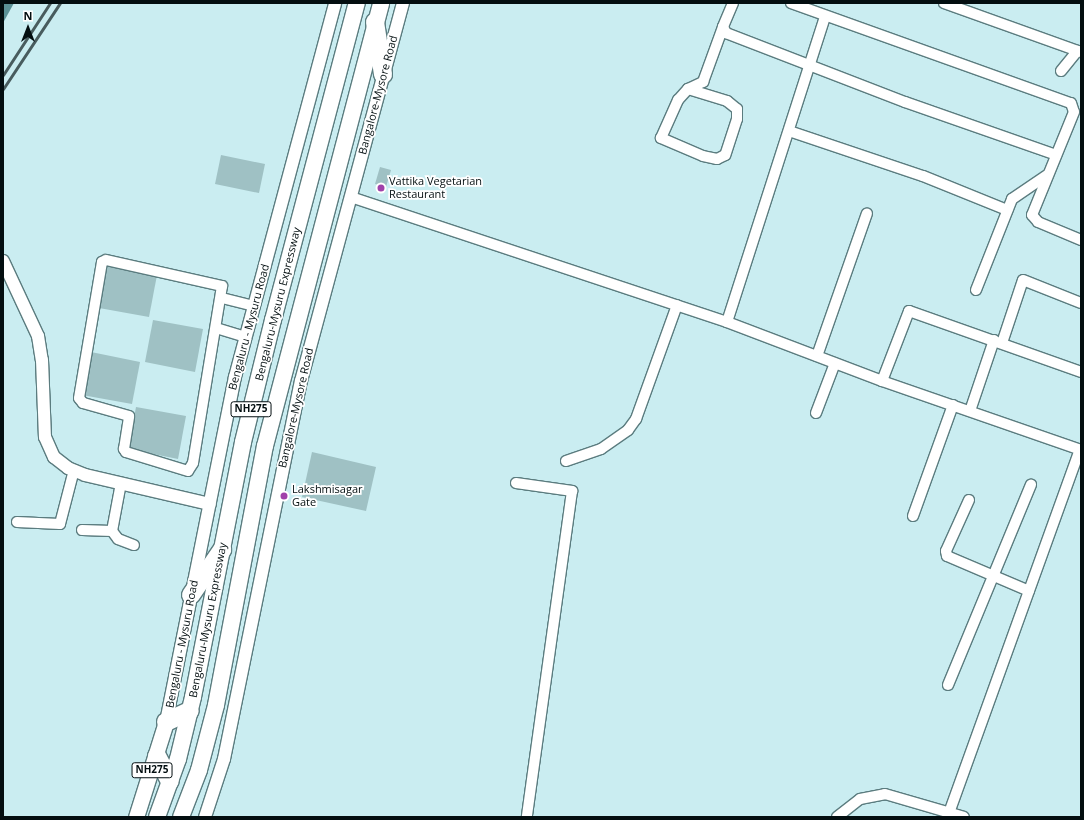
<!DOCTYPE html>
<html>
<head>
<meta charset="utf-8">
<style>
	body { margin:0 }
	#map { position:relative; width:1084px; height:820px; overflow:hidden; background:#caedf1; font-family:"Open Sans",sans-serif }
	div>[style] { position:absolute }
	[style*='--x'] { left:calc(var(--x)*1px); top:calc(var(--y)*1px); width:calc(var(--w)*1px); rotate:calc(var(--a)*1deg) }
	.water>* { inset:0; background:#5b9297 }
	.building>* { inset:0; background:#9fc1c4 }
	.roads { filter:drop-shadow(1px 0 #5b7c7f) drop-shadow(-1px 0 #5b7c7f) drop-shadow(0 1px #5b7c7f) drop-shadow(0 -1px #5b7c7f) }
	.minor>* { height:10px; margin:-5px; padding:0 5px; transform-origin:5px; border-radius:5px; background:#fff }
	.tertiary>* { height:12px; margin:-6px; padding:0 6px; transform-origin:6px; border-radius:6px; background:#fff }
	.primary>* { height:15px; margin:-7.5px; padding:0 7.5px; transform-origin:7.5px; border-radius:7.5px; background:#fff }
	.trunk>* { height:16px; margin:-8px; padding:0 8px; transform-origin:8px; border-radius:8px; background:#fff }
	.motorway>* { height:18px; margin:-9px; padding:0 9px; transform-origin:9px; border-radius:9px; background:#fff }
	.rail>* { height:3px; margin:-1.5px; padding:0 1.5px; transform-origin:1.5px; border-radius:1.5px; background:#485c5e }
	.dots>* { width:11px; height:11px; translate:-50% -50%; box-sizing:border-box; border:2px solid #fff; border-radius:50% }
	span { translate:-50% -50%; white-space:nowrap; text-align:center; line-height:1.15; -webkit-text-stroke:3.5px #fff; paint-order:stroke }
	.shield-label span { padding:1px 3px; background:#fff; border:1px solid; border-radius:3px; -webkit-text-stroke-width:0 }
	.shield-label { font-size:10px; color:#030e10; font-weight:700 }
	.street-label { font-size:11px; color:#030e10 }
	.poi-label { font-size:11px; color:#030e10 }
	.left { translate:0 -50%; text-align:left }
	.frame { position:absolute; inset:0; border:4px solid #030e10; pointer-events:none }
	.north { position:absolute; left:8px; top:8px; width:40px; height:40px; -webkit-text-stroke:3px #fff; paint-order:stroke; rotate:0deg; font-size:11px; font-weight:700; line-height:16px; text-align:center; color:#030e10 }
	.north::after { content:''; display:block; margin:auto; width:14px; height:18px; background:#030e10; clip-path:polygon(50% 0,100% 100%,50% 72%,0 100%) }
</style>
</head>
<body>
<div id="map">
	<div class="water">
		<div style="clip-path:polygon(3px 3px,14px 3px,3px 23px)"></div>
	</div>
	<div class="building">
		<div style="clip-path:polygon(221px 155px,265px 164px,259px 193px,215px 184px)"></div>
		<div style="clip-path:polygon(380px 167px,391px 170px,386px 187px,375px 184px)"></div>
		<div style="clip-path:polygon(107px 265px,157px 275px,149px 317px,99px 308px)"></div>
		<div style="clip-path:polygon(153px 320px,203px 329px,195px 372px,145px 362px)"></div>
		<div style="clip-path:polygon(91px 352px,140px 362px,132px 404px,82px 395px)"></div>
		<div style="clip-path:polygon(136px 407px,186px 416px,178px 459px,128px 449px)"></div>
		<div style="clip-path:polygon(312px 452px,376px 467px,366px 511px,302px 497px)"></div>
	</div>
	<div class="roads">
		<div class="minor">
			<div style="--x:733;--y:3;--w:26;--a:113"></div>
			<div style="--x:723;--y:27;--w:7;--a:63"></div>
			<div style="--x:726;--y:33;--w:192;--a:21.1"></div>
			<div style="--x:905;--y:102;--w:160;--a:19.3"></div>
			<div style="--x:791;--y:3;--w:297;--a:19.7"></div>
			<div style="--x:1071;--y:103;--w:9;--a:72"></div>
			<div style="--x:1074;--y:112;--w:111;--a:112.2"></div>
			<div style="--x:1032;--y:215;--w:9;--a:49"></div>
			<div style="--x:1038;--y:222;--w:47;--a:22.7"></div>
			<div style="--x:944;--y:3;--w:145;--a:19.7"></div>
			<div style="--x:1061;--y:71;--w:26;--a:-51"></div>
			<div style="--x:688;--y:89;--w:41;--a:17.1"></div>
			<div style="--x:727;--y:101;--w:13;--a:39"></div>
			<div style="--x:737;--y:109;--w:10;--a:90"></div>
			<div style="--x:737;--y:119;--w:38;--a:108"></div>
			<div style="--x:725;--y:155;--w:9;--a:153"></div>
			<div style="--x:717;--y:159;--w:14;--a:-168"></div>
			<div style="--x:703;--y:156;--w:46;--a:-156.8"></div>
			<div style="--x:661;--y:138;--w:42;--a:-65.9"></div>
			<div style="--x:678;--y:100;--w:15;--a:-48"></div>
			<div style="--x:688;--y:89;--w:17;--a:-25"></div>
			<div style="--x:703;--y:82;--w:59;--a:-70"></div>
			<div style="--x:789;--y:131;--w:141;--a:18.6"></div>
			<div style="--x:923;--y:176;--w:91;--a:22"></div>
			<div style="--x:351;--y:197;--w:396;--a:18.4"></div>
			<div style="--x:727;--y:322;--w:166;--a:20.8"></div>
			<div style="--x:882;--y:381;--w:211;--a:19.1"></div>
			<div style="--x:106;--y:260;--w:119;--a:12.6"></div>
			<div style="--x:222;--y:286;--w:179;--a:99.3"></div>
			<div style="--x:193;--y:463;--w:9;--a:122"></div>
			<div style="--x:188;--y:471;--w:65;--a:-163"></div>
			<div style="--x:126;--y:452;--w:4;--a:-124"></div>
			<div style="--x:124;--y:449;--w:33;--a:-81"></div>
			<div style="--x:129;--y:416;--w:48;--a:-164.2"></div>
			<div style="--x:83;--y:403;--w:6;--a:-129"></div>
			<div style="--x:79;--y:398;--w:138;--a:-80.4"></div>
			<div style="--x:102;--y:262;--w:4;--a:-27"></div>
			<div style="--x:976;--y:290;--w:98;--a:-68.4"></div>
			<div style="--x:1012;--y:199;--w:42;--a:-34.4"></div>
			<div style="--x:222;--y:298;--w:33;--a:14"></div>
			<div style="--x:727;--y:322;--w:321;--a:-72.2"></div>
			<div style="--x:216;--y:328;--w:31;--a:17"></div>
			<div style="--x:1002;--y:343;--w:66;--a:-71.6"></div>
			<div style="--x:1023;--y:280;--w:62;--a:21.6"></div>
			<div style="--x:817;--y:356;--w:151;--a:-70.7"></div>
			<div style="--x:882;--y:381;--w:75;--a:-68.9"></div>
			<div style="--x:909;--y:311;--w:182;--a:19.5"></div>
			<div style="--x:970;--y:411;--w:75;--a:-71.3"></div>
			<div style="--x:816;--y:413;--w:53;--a:-69.2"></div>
			<div style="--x:566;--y:461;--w:37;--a:-19"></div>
			<div style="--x:601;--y:449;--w:33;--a:-35"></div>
			<div style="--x:628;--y:430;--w:14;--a:-54"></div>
			<div style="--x:636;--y:419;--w:121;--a:-70.2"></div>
			<div style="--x:516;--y:483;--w:57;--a:8.1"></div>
			<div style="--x:572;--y:491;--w:329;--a:97.9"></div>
			<div style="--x:969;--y:500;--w:56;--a:114.3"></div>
			<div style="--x:946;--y:551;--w:5;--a:79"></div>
			<div style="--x:947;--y:556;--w:89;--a:23.1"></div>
			<div style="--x:913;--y:516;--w:118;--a:-70.2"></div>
			<div style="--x:17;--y:522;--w:43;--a:2.7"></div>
			<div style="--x:60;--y:524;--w:56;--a:-75.5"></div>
			<div style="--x:82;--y:530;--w:30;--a:2"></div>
			<div style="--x:112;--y:531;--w:49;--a:-79.4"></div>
			<div style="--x:112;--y:531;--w:10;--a:53"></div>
			<div style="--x:118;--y:539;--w:17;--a:21"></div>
			<div style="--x:948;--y:685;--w:217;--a:-67.5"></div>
			<div style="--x:949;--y:813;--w:386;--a:-70.2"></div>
			<div style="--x:837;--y:817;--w:29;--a:-38"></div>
			<div style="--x:860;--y:799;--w:25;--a:-11"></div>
			<div style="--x:885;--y:794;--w:82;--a:16.2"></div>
		</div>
		<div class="tertiary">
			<div style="--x:3;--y:261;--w:83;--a:65"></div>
			<div style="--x:38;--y:336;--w:24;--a:81"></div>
			<div style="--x:42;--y:360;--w:77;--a:87.8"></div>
			<div style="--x:45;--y:437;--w:22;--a:66"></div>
			<div style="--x:54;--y:457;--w:18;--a:38"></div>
			<div style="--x:68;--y:468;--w:18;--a:22"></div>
			<div style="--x:85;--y:475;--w:128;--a:13.1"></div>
			<div style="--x:166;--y:722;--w:352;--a:-78.7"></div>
			<div style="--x:235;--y:377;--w:387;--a:-75"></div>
			<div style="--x:205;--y:817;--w:61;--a:-71.9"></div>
			<div style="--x:224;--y:759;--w:386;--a:-78.5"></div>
			<div style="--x:301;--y:381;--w:392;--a:-74.9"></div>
		</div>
		<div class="primary">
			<div style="--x:136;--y:817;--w:100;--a:-72.5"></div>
		</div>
		<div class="trunk">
			<div style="--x:157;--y:817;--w:62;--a:-70.1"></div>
			<div style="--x:178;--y:759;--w:64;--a:-76.4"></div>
			<div style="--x:193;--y:697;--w:260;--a:-78.9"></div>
			<div style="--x:243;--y:442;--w:126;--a:-76.2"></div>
			<div style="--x:273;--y:320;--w:328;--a:-75.2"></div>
			<div style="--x:181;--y:817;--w:50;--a:-69"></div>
			<div style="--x:199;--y:770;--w:67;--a:-75.3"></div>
			<div style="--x:216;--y:705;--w:264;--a:-79.3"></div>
			<div style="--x:265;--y:446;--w:458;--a:-75.3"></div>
		</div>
		<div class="motorway">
			<div style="--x:375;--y:22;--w:53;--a:81.3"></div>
			<div style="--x:191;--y:595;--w:55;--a:-55.4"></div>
			<div style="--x:166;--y:722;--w:26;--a:-25"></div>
			<div style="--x:157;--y:756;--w:28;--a:63"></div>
		</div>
	</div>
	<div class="rail">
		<div style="--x:3;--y:75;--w:86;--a:-56.9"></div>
		<div style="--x:3;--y:89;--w:103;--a:-56.5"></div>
	</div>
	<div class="dots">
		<div style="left:381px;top:188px;background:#a041aa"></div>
		<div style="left:284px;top:496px;background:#a041aa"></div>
	</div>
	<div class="shield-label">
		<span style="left:251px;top:409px">NH275</span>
		<span style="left:152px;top:770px">NH275</span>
	</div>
	<div class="street-label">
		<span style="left:378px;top:95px;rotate:-75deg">Bangalore-Mysore Road</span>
		<span style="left:278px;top:304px;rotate:-76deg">Bengaluru-Mysuru Expressway</span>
		<span style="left:249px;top:327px;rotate:-75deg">Bengaluru - Mysuru Road</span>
		<span style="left:296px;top:408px;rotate:-77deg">Bangalore-Mysore Road</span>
		<span style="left:208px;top:620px;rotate:-79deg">Bengaluru-Mysuru Expressway</span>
		<span style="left:182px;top:644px;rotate:-79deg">Bengaluru - Mysuru Road</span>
	</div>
	<div class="poi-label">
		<span class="left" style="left:389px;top:188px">Vattika Vegetarian<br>Restaurant</span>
		<span class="left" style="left:292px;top:496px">Lakshmisagar<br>Gate</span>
	</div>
	<div class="frame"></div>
	<div class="north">N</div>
</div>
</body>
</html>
